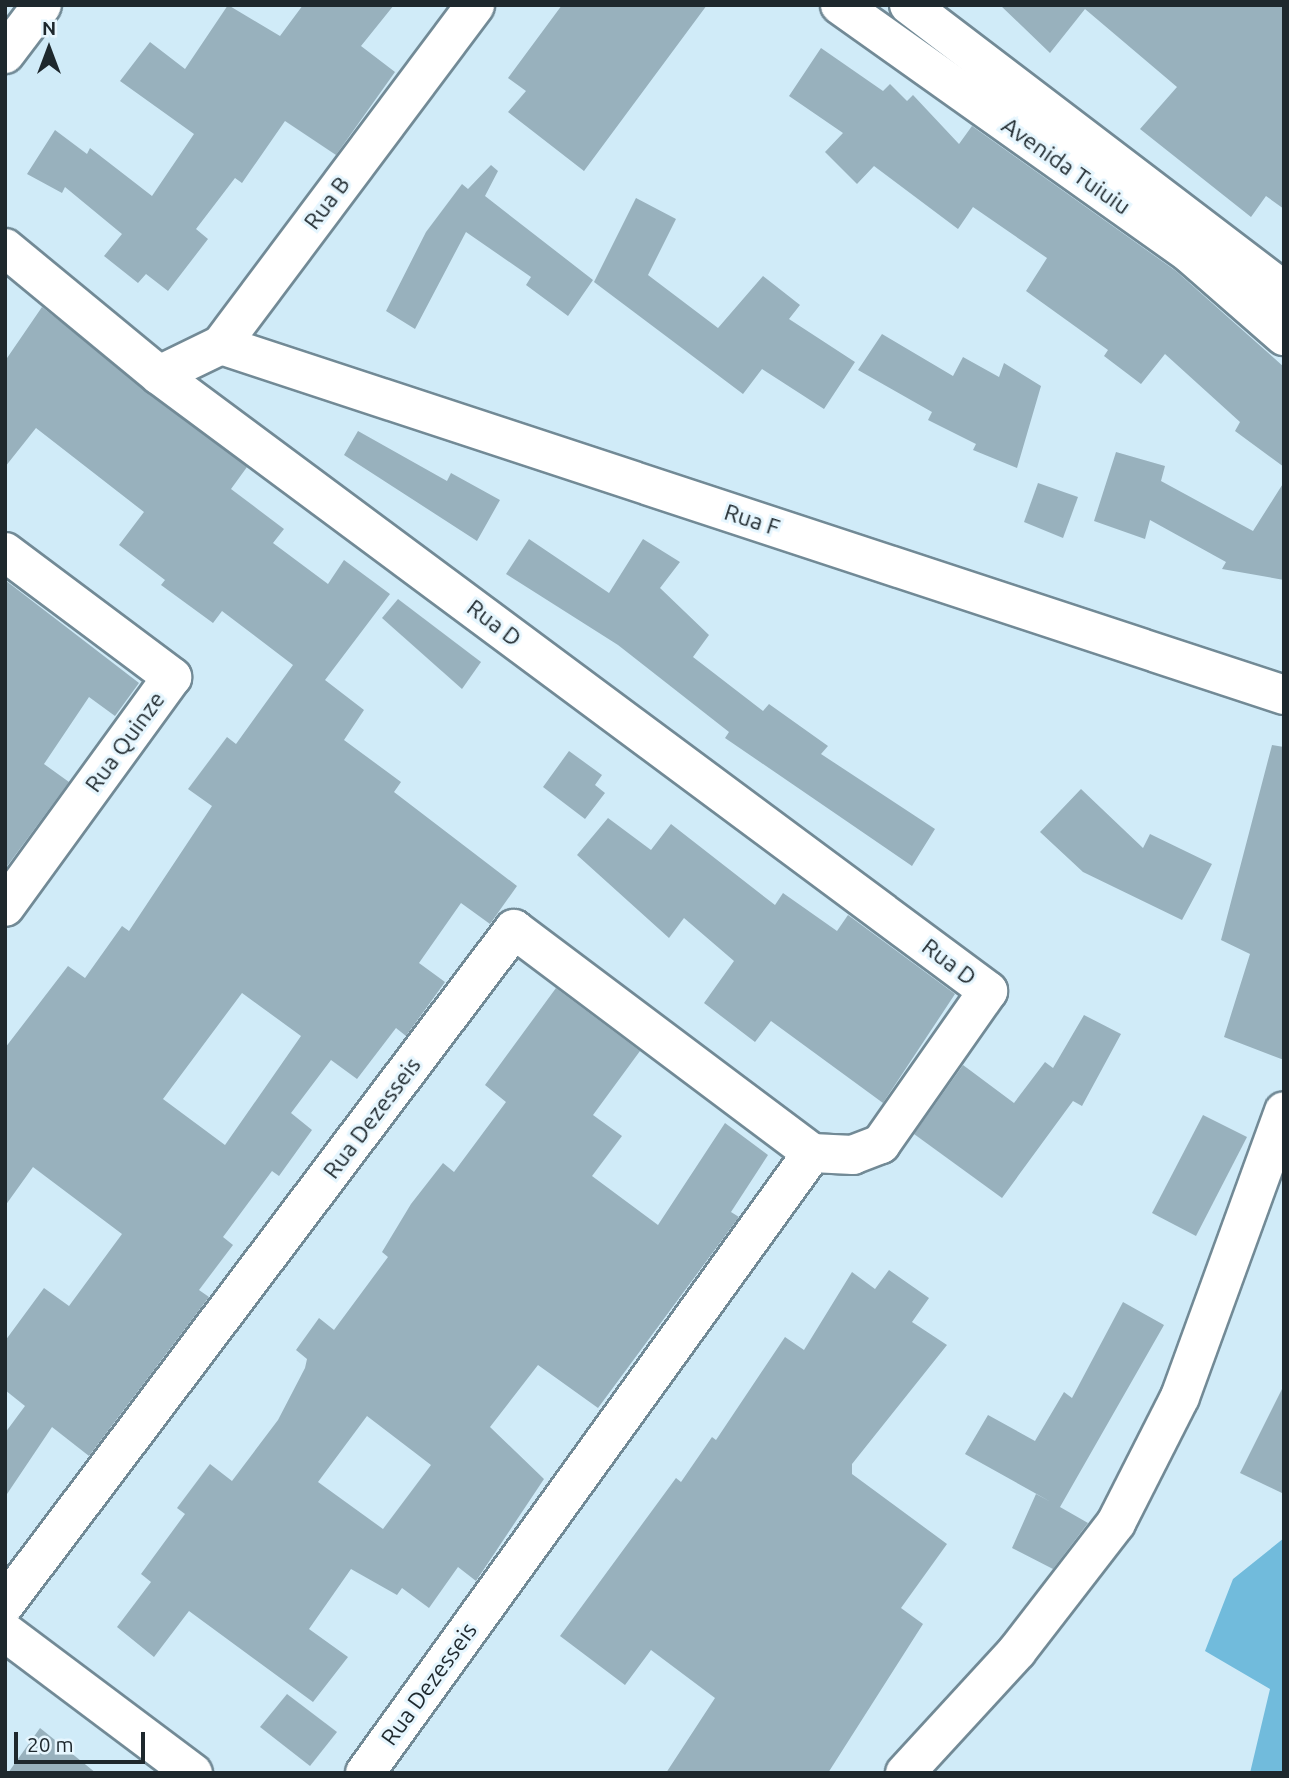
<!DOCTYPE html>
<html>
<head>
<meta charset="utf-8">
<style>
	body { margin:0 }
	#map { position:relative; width:1289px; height:1778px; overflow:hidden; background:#d0ebf8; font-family:Ubuntu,sans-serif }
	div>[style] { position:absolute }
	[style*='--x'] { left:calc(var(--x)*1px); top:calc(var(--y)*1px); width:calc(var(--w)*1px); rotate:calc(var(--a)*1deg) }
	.forest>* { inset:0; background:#71bbdc }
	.building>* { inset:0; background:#98b1bd }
	.roads { filter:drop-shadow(2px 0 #728a96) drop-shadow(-2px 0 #728a96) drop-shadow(0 2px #728a96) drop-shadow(0 -2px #728a96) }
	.minor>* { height:38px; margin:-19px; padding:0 19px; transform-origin:19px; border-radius:19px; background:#fff }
	.major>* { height:38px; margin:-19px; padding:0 19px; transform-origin:19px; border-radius:19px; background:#fff }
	span { translate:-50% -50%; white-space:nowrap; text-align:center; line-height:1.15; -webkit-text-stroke:6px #e6f6fe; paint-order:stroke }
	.street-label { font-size:23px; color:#1e282d }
	.frame { position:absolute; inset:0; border:7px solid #1e282d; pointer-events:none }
	.north { position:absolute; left:14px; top:14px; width:70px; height:70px; -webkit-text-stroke:5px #e6f6fe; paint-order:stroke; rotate:0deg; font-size:19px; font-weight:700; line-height:28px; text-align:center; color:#1e282d }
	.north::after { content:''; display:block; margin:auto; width:24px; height:32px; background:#1e282d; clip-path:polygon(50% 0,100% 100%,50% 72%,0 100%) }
	.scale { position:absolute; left:14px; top:1732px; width:131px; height:32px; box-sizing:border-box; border:4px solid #1e282d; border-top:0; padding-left:9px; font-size:21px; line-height:24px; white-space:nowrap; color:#1e282d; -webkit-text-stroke:5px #e6f6fe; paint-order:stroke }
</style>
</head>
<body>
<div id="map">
	<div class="forest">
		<div style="clip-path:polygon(1284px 1538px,1284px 1773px,1250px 1773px,1270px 1689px,1205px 1651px,1233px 1579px)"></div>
	</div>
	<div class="building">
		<div style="clip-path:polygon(228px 5px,280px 36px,303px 5px,394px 5px,361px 46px,395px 72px,336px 155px,285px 121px,242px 183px,235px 178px,196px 229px,208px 239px,168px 291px,146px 274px,138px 283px,104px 256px,122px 234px,65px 187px,62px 193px,27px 174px,55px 130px,87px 154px,90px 148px,152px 196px,194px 134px,120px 81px,150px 42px,185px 69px)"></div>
		<div style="clip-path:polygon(562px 5px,707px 5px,584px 171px,508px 112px,526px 91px,508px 78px)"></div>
		<div style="clip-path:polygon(1000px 5px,1284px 5px,1284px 209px,1266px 196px,1251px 217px,1140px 129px,1177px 87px,1085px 9px,1050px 53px)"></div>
		<div style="clip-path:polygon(821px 48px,883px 91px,890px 84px,907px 101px,913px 95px,959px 144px,972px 126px,1176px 271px,1284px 367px,1284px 467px,1235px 431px,1240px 422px,1165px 354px,1141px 384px,1104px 356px,1108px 350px,1026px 291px,1047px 258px,973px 207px,958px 229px,874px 166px,857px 184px,825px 152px,843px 133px,789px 96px)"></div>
		<div style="clip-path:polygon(491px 165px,498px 171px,485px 196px,593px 280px,568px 316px,526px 285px,531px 277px,466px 232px,415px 329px,386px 311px,426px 232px,462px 184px,468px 189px)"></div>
		<div style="clip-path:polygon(636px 198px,676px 219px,648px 275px,718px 328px,763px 276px,800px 305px,789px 319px,855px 362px,824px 409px,762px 369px,743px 394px,594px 282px)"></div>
		<div style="clip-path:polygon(evenodd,42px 307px,247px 467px,231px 489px,284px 529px,273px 543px,328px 584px,344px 560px,390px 594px,325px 680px,364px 710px,344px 740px,401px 782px,394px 792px,517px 886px,490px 924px,461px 903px,419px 963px,445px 982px,406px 1036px,396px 1028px,357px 1079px,331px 1060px,291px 1113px,312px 1130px,279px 1176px,272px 1171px,223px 1237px,233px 1245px,199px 1290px,209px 1297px,89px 1456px,52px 1427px,5px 1497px,5px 1433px,25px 1406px,5px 1390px,5px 1341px,44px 1288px,69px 1306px,122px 1234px,33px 1167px,5px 1206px,5px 1048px,68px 966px,85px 978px,122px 926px,129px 931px,212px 806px,188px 789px,227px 737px,236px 744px,293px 665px,222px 611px,213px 623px,161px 585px,165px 580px,119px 545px,144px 512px,36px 428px,5px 467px,5px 361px,42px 307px,242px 993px,301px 1036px,225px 1145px,163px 1099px,242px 993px)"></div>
		<div style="clip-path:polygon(882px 334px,953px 376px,963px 357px,999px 377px,1004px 363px,1041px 386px,1017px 468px,973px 450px,976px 444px,928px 420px,932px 412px,858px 370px)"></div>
		<div style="clip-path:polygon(358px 431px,447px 481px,451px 473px,500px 500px,477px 541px,344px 455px)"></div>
		<div style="clip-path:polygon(1116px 452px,1165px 466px,1161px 481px,1253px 531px,1284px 482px,1284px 580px,1222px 569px,1226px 562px,1150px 520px,1145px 539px,1094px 521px)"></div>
		<div style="clip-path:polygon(1038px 483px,1078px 497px,1063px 538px,1024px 522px)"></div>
		<div style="clip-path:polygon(529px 539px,609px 593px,643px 539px,680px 562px,660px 588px,709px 635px,693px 657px,763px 711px,769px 704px,828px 746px,821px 754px,935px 829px,912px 866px,725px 738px,729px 732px,618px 645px,506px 574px)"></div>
		<div style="clip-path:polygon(5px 580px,139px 683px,115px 716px,89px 697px,44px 764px,69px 782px,5px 869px)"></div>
		<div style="clip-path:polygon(398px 599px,481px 662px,462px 689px,382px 618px)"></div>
		<div style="clip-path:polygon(1272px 745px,1284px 747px,1284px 1060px,1224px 1037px,1250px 954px,1221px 940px)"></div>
		<div style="clip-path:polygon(569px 751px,602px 775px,595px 785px,605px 793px,585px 819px,543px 787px)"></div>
		<div style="clip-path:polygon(1081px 789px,1143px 848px,1150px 834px,1212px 864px,1182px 920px,1083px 872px,1040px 832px)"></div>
		<div style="clip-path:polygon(608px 818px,651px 850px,671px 824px,775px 905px,783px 893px,837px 931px,848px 915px,955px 994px,883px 1103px,771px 1021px,755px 1042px,704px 1003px,734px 961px,684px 918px,669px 938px,577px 855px)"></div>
		<div style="clip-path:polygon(evenodd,556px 988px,640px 1051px,593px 1115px,622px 1136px,592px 1176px,658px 1225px,725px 1123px,768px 1155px,731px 1212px,739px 1217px,598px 1408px,538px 1365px,490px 1427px,544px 1479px,476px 1581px,458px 1567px,429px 1608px,402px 1588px,397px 1595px,351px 1569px,309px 1629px,348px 1657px,313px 1702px,189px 1611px,154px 1657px,117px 1627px,151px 1582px,141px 1574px,185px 1514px,177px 1508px,210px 1464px,232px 1481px,278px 1420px,305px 1368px,307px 1359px,296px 1350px,319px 1318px,334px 1330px,388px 1257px,382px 1252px,411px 1204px,443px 1163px,454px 1172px,506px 1102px,485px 1085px,556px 988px,367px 1416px,431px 1465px,383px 1529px,318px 1482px,367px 1416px)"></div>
		<div style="clip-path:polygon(1084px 1015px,1121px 1034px,1082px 1106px,1073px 1101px,1002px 1198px,914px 1134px,963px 1065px,1014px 1103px,1045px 1062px,1053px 1068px)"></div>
		<div style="clip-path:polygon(1203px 1115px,1247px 1137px,1196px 1236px,1152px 1213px)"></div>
		<div style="clip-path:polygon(889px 1270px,929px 1298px,912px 1322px,947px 1345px,852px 1464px,852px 1474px,947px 1544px,901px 1608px,923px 1624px,828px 1773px,666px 1773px,715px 1698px,651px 1650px,625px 1685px,560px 1636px,676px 1478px,681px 1482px,712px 1437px,716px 1440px,785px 1337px,804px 1350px,852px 1272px,875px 1289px)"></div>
		<div style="clip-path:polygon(1123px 1302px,1164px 1325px,1060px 1507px,1088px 1523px,1053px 1569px,1012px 1548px,1036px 1494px,1051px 1502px,965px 1454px,988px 1415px,1035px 1441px,1064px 1392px,1072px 1398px)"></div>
		<div style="clip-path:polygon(1284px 1385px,1284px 1494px,1240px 1473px)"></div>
		<div style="clip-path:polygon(287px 1694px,337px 1732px,310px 1766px,260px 1727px)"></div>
		<div style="clip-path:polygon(40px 1728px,96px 1773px,8px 1773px)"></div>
	</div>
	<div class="roads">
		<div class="minor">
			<div style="--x:5;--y:54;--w:61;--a:-52.9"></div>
			<div style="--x:5;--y:248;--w:200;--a:39.5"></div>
			<div style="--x:159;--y:375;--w:1033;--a:36.61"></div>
			<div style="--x:988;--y:991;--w:187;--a:125"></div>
			<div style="--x:881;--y:1144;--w:30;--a:159"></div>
			<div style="--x:853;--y:1155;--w:41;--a:-177.2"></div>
			<div style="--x:812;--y:1153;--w:373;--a:-143.1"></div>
			<div style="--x:514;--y:929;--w:845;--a:127.02"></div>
			<div style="--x:221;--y:345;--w:1119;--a:18.22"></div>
			<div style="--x:159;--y:375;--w:69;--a:-25.8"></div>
			<div style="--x:221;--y:345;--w:424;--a:-53.2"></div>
			<div style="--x:5;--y:552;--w:209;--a:36.8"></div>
			<div style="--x:172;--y:677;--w:284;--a:126"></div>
			<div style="--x:5;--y:1632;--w:235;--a:36.9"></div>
			<div style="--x:365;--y:1773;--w:764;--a:-54.21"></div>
		</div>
		<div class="major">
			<div style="--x:840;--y:5;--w:430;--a:35.4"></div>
			<div style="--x:1190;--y:254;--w:125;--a:41.1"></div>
			<div style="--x:909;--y:5;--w:472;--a:37.3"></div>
			<div style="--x:905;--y:1773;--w:166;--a:-47.4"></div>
			<div style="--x:1017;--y:1651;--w:162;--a:-52.3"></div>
			<div style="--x:1116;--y:1523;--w:141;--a:-63.1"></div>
			<div style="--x:1180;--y:1397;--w:304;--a:-70"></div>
		</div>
	</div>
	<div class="street-label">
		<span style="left:1066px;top:166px;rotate:35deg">Avenida Tuiuiu</span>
		<span style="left:327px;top:203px;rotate:-53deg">Rua B</span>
		<span style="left:752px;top:520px;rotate:18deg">Rua F</span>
		<span style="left:494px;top:623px;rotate:37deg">Rua D</span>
		<span style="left:125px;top:742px;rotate:-54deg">Rua Quinze</span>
		<span style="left:949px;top:962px;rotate:37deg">Rua D</span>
		<span style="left:372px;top:1118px;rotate:-53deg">Rua Dezesseis</span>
		<span style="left:429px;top:1684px;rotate:-54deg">Rua Dezesseis</span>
	</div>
	<div class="frame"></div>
	<div class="north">N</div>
	<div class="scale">20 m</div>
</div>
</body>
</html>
